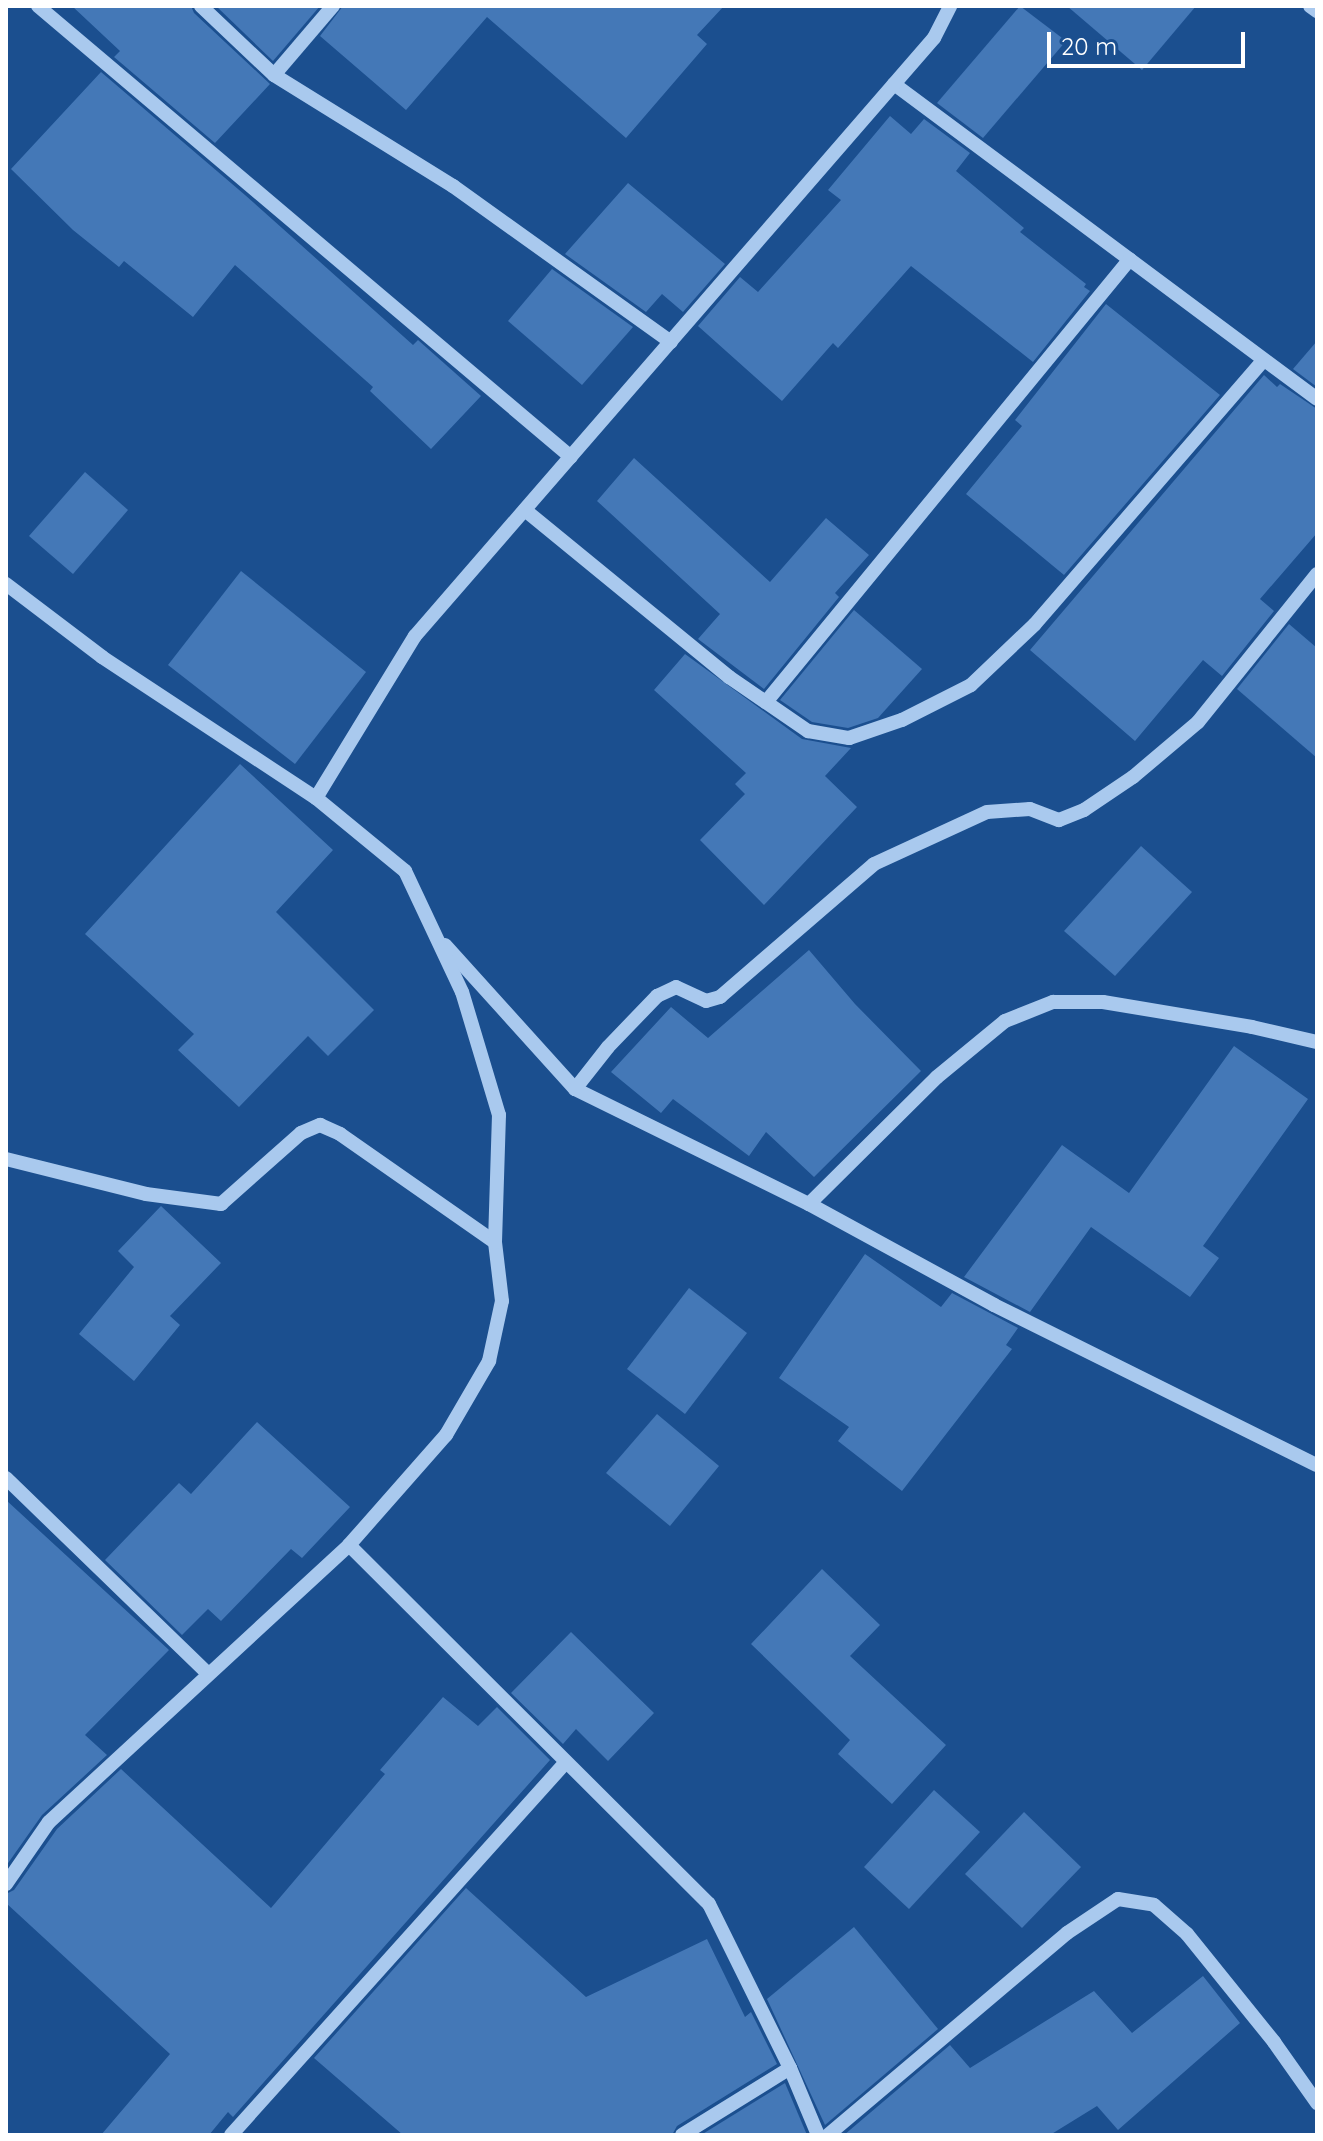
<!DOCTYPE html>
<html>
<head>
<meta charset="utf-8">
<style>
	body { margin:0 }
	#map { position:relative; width:1323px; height:2141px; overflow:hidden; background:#1b4f8f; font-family:Quicksand,sans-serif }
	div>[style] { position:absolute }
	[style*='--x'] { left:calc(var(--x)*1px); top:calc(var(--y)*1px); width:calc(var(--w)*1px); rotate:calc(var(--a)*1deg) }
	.building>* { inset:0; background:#4478b7 }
	.minor>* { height:14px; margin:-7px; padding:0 7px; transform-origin:7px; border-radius:7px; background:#a9c9ee }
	span { translate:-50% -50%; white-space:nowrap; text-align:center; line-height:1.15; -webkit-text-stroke:7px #1b4f8f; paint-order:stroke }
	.frame { position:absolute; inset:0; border:8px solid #fff; pointer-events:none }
	.scale { position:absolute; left:1047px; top:32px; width:198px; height:36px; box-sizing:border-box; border:4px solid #fff; border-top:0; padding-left:10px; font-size:24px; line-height:28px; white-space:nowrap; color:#fff; -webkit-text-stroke:6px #1b4f8f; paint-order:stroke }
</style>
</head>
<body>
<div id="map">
	<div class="building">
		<div style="clip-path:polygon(72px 6px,191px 6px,194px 13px,270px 84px,215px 143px,114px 57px,120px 51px)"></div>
		<div style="clip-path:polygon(216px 6px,320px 6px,273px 61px)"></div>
		<div style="clip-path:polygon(343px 6px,724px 6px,697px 35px,707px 44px,626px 138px,487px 17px,406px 110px,320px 36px)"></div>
		<div style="clip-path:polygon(1020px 6px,1066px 41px,983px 138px,937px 103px)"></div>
		<div style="clip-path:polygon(1067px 6px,1196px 6px,1142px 70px)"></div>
		<div style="clip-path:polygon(101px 72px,245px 195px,413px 345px,418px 340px,481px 396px,431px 449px,370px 391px,373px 387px,235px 265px,193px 317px,124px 261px,119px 267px,73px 230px,11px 169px)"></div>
		<div style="clip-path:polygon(890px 116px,911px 134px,924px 119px,970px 153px,956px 171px,1024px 228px,1020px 232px,1086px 284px,1084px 287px,1090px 291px,1033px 362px,911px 266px,838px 348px,833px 343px,782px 401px,698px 326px,740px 277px,758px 292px,841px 200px,828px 190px)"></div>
		<div style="clip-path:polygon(628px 183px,725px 264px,683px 312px,662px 294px,646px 312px,565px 254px)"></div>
		<div style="clip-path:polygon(552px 269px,633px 327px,582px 385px,508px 321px)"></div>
		<div style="clip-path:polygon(1106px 304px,1220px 395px,1064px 575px,966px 494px,1022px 426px,1015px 420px)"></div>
		<div style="clip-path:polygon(1317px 341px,1317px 387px,1293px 369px)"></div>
		<div style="clip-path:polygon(1264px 375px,1277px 387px,1280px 384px,1317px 409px,1317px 533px,1260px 599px,1274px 611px,1222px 676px,1203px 660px,1135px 741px,1030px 650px)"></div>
		<div style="clip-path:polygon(634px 458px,770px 582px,826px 518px,869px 555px,835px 593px,839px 597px,764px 689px,698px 639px,720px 614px,597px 501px)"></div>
		<div style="clip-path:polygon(85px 472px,128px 510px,73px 574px,29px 536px)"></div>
		<div style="clip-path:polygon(241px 571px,366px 672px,295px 764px,168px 665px)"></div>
		<div style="clip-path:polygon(854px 610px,922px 669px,878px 718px,848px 728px,812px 722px,780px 700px)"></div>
		<div style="clip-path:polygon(1289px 624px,1317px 648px,1317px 758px,1237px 689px)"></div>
		<div style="clip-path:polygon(685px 654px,802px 739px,851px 748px,825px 776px,857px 807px,764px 905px,700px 840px,745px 794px,735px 784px,746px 773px,654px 690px)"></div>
		<div style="clip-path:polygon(240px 764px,333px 850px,276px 912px,374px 1010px,328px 1056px,308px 1036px,239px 1107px,178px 1050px,194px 1034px,85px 934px)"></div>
		<div style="clip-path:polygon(1141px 846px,1192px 892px,1115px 976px,1064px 931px)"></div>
		<div style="clip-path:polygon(809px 950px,855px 1004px,921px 1071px,814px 1177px,766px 1132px,749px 1156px,673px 1099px,661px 1113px,611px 1072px,671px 1007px,708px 1038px)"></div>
		<div style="clip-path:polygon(1234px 1046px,1308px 1099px,1203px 1246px,1219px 1258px,1190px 1297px,1091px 1227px,1030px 1312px,964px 1277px,1062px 1145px,1129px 1193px)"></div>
		<div style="clip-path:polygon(161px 1206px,221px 1263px,170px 1316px,180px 1325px,134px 1381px,79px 1334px,134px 1267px,118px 1251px)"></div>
		<div style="clip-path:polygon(865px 1254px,941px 1307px,952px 1293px,1018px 1328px,1006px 1345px,1012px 1349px,902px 1491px,838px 1441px,849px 1427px,779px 1378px)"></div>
		<div style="clip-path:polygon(689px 1288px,747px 1333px,685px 1414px,627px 1369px)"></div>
		<div style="clip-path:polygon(657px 1414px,719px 1466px,670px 1526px,606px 1473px)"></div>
		<div style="clip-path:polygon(257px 1422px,350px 1507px,302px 1558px,291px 1549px,221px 1621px,208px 1609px,182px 1635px,105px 1560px,179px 1483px,191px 1494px)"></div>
		<div style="clip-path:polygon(6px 1500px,169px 1650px,85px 1735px,107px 1755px,42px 1815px,6px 1866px)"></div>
		<div style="clip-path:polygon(822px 1569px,880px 1625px,850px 1656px,946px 1745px,892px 1804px,838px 1754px,850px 1740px,751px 1644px)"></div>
		<div style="clip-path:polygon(571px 1632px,654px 1713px,608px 1761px,576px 1729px,563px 1744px,511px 1693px)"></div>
		<div style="clip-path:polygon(443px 1697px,478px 1726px,497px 1707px,550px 1760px,233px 2117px,228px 2112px,209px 2135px,101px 2135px,170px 2054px,6px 1903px,6px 1894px,14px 1890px,57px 1829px,121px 1769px,271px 1908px,385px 1774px,380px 1770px)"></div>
		<div style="clip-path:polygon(934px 1790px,980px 1832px,909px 1909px,864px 1867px)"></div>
		<div style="clip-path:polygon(1024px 1812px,1081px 1867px,1022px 1928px,965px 1874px)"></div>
		<div style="clip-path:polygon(466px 1888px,586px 1997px,707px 1939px,745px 2017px,751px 2012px,777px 2064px,677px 2126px,672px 2135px,403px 2135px,314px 2058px)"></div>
		<div style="clip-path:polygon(854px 1927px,938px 2029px,825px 2125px,767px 1999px)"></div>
		<div style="clip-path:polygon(1203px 1976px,1240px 2023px,1118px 2130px,1097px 2106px,1050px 2135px,844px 2135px,950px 2045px,970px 2068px,1094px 1991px,1132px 2033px)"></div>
		<div style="clip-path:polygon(785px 2083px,807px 2135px,701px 2135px)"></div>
	</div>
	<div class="minor">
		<div style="--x:38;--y:6;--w:698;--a:40.24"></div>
		<div style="--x:201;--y:6;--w:100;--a:43.4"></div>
		<div style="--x:274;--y:75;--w:211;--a:31.8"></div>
		<div style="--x:453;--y:186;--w:268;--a:35.6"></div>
		<div style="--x:1310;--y:6;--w:9;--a:36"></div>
		<div style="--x:274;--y:75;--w:91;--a:-49.5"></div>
		<div style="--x:894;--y:84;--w:527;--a:36.67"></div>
		<div style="--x:525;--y:510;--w:264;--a:39.3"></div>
		<div style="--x:729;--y:677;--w:96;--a:34.4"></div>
		<div style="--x:808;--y:731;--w:42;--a:9.7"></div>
		<div style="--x:849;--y:738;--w:56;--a:-18.8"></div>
		<div style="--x:902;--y:720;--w:77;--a:-26.9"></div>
		<div style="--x:971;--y:685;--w:88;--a:-43.6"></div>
		<div style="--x:1035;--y:624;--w:349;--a:-49.1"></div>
		<div style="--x:6;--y:584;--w:121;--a:37.2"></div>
		<div style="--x:102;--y:657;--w:256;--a:33.4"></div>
		<div style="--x:766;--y:702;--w:573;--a:-50.59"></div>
		<div style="--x:445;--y:945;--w:194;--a:47.9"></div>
		<div style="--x:575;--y:1089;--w:261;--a:26.2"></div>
		<div style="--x:809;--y:1204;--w:211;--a:28.6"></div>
		<div style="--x:994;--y:1305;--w:360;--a:26.4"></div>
		<div style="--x:575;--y:1089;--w:53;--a:-51.8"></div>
		<div style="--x:608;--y:1047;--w:71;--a:-46.1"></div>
		<div style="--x:657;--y:996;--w:21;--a:-25"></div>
		<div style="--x:676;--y:987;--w:33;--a:25"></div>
		<div style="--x:706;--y:1001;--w:15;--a:-16"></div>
		<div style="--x:720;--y:997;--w:203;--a:-40.8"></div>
		<div style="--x:874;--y:864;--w:124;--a:-24.7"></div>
		<div style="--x:987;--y:812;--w:43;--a:-4"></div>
		<div style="--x:1030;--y:809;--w:31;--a:21"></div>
		<div style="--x:1059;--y:820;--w:27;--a:-22"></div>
		<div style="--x:1084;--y:810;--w:59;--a:-34"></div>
		<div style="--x:1133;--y:777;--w:85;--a:-40.2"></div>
		<div style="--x:1198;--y:722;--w:190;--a:-51.2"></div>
		<div style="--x:6;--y:1159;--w:144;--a:14"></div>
		<div style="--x:146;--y:1194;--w:76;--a:7.6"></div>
		<div style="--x:221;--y:1204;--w:107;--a:-41.6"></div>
		<div style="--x:301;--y:1133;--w:21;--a:-23"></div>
		<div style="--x:320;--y:1125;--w:22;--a:24"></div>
		<div style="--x:340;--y:1134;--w:189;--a:34.9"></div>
		<div style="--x:809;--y:1204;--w:180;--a:-44.8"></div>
		<div style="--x:937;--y:1077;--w:88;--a:-39.5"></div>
		<div style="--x:1005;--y:1021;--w:52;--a:-21.6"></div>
		<div style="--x:1053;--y:1002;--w:50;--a:0"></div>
		<div style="--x:1103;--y:1002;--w:151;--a:9.5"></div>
		<div style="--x:1252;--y:1027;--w:67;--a:13"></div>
		<div style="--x:6;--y:1478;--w:281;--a:44.1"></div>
		<div style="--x:349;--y:1545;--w:508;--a:44.92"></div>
		<div style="--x:709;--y:1904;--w:183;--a:63.7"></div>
		<div style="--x:790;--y:2068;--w:73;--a:67.3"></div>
		<div style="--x:6;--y:1884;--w:75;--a:-55.3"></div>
		<div style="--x:49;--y:1822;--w:408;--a:-42.7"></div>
		<div style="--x:349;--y:1545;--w:147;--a:-48.6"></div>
		<div style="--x:446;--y:1435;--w:86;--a:-59.8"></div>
		<div style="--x:489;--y:1361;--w:61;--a:-77.8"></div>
		<div style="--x:502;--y:1301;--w:59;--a:-96.8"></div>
		<div style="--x:495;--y:1242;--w:127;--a:-88.2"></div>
		<div style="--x:499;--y:1115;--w:128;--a:-106.7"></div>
		<div style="--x:462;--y:992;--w:134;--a:-115.2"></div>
		<div style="--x:405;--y:871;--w:115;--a:-140.6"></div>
		<div style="--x:316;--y:798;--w:190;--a:-58.6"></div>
		<div style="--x:415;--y:636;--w:792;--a:-49.05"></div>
		<div style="--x:934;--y:38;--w:36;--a:-63"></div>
		<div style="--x:231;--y:2135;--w:501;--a:-48.07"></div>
		<div style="--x:682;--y:2135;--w:127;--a:-31.8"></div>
		<div style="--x:828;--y:2135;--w:313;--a:-40.2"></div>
		<div style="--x:1067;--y:1933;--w:61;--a:-33.7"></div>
		<div style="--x:1118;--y:1899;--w:36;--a:9"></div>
		<div style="--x:1154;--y:1905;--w:44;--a:41.3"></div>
		<div style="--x:1187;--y:1934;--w:139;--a:51.1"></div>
		<div style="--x:1274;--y:2042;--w:75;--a:54.8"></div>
	</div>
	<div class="frame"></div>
	<div class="scale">20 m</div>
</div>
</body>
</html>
